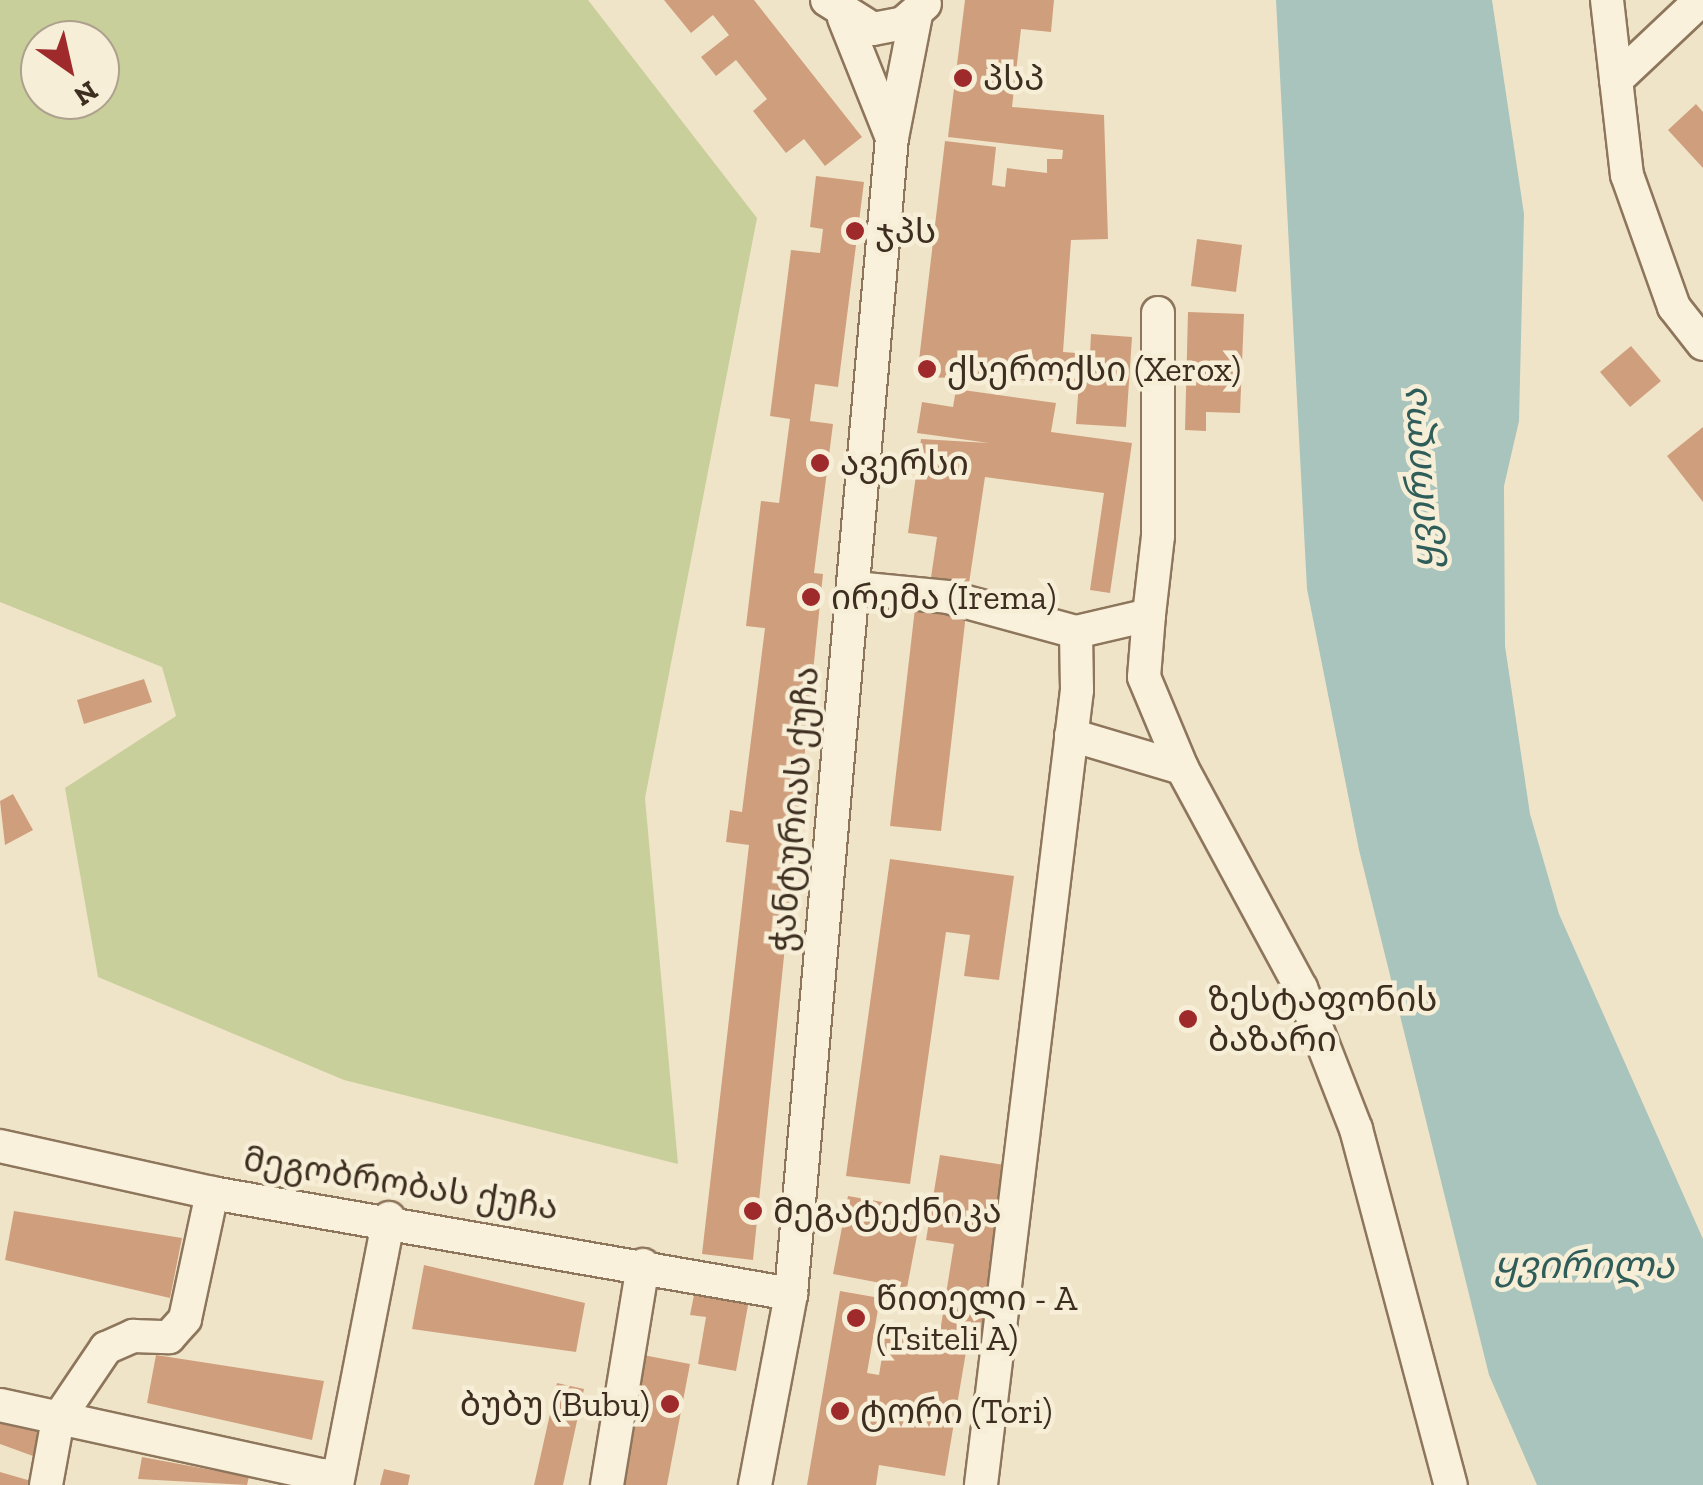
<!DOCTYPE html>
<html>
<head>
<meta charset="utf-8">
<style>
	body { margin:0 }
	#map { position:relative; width:1703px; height:1485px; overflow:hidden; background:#f0e4c8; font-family:"Zilla Slab","Noto Sans Georgian",serif }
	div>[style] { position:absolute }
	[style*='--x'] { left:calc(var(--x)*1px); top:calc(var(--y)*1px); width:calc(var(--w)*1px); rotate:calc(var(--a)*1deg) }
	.green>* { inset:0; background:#c9cf9b }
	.water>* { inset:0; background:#a9c4bc }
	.building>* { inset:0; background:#cf9f7d }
	.roads { filter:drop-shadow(2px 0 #8d765c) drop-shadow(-2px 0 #8d765c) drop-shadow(0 2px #8d765c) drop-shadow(0 -2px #8d765c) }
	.minor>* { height:32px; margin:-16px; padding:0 16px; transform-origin:16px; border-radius:16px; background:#faf1dc }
	.dots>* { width:28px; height:28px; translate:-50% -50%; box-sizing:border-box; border:5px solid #f7eed8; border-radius:50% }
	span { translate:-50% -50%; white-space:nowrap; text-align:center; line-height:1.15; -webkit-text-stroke:9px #f7eed8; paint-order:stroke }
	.poi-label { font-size:35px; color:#3d2e20 }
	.left { translate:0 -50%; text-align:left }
	.right { translate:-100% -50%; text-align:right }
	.street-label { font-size:35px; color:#3d2e20 }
	.water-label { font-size:38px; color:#2f5d5a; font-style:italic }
	.north { position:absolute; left:20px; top:20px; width:100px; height:100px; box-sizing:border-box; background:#f7eed8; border:2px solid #ada18e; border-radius:50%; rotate:146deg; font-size:28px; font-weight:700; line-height:40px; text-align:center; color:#3d2e20 }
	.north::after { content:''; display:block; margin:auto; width:35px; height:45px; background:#9e2a2b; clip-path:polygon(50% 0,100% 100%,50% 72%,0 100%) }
</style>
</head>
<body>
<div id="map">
	<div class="green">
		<div style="clip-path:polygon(evenodd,0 0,588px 0,757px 218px,645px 798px,678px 1164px,344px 1080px,98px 977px,65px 788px,176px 716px,162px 667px,0 602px,0 0,40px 40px,100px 40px,100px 100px,40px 100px,40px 40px)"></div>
	</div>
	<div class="water">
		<div style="clip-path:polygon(1276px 0,1492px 0,1524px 214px,1519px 421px,1504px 486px,1505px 646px,1530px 814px,1559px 914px,1703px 1239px,1703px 1485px,1537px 1485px,1489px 1375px,1359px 850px,1307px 589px)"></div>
	</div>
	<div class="building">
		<div style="clip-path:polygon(664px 0,754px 0,862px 137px,825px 166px,804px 139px,786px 153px,753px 111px,767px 99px,736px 60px,716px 76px,701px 57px,729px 35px,713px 15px,691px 33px)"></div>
		<div style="clip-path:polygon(965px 0,1054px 0,1051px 32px,1021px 29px,1012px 107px,1104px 115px,1108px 239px,1071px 240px,1063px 352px,1090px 354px,1091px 334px,1132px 337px,1126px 427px,1076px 424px,1079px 381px,917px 377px,945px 141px,996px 147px,992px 185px,1005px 187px,1007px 168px,1047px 173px,1047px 159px,1062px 159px,1063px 150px,948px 137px)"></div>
		<div style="clip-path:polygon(1696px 104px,1703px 112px,1703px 168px,1668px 130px)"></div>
		<div style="clip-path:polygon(816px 176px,864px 182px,838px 387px,815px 384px,810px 421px,833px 424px,814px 573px,823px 574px,753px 1260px,702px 1254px,749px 845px,726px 842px,730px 810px,742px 812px,765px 628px,746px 626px,761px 501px,779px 503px,790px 419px,770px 416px,791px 250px,820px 253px,823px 229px,810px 227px)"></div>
		<div style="clip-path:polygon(1197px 239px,1242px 245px,1236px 292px,1191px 286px)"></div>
		<div style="clip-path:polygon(1188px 312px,1244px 314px,1240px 413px,1206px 412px,1206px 431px,1185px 430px)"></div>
		<div style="clip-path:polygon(1631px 346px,1661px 381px,1630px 407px,1600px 372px)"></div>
		<div style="clip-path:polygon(956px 389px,1056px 403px,1051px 432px,1132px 443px,1110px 593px,1090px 590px,1104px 493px,985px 477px,968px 590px,930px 584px,937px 537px,908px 533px,921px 439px,989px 443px,917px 433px,922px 402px,953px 407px)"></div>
		<div style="clip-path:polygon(1703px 427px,1703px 502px,1667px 456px)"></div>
		<div style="clip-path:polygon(915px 608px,966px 614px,941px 831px,890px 826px)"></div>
		<div style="clip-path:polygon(144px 679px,152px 702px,84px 724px,77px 700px)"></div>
		<div style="clip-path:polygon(13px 794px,33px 830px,5px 845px,0 801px)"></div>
		<div style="clip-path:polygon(890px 859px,1014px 876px,999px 980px,964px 976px,970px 935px,946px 932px,910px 1184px,846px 1176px)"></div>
		<div style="clip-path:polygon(940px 1155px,1011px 1166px,990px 1340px,940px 1332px,954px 1244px,926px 1240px)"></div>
		<div style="clip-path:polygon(848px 1196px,922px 1209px,907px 1288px,833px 1274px)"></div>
		<div style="clip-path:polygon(14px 1211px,182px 1238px,170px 1298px,5px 1260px)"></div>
		<div style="clip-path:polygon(424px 1265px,585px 1303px,576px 1352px,412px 1329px)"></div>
		<div style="clip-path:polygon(695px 1290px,749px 1300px,736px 1371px,698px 1364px,706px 1317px,690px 1315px)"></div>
		<div style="clip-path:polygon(840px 1291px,880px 1298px,867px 1373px,879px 1375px,886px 1332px,967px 1346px,945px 1476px,879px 1465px,876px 1485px,807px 1485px)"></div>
		<div style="clip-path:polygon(156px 1355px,324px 1381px,312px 1440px,147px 1403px)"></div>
		<div style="clip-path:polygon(643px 1355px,690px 1364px,667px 1485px,619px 1485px)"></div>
		<div style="clip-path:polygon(557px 1383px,584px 1389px,563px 1485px,534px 1485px)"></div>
		<div style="clip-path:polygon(0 1419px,41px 1432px,33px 1456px,0 1444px)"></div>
		<div style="clip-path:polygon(142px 1457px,249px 1477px,247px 1485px,138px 1479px)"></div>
		<div style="clip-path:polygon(384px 1469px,410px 1475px,408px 1485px,380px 1485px)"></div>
		<div style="clip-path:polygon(0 1472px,31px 1481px,30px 1485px,0 1485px)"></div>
	</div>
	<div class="roads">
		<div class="minor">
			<div style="--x:827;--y:0;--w:54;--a:32.2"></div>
			<div style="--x:873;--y:29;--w:31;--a:-11"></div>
			<div style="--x:903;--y:23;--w:29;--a:-41"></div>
			<div style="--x:1607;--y:0;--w:176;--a:83.5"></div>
			<div style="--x:1627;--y:175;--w:140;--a:70.4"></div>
			<div style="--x:1674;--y:307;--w:47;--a:51.9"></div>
			<div style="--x:844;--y:18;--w:129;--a:68.2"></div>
			<div style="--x:1616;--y:80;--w:117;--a:-43.3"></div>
			<div style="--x:855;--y:588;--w:93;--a:5.5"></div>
			<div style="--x:948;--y:597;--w:133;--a:15.3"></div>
			<div style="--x:1076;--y:632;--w:58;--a:89"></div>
			<div style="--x:1077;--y:690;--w:801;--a:96.89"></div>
			<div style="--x:1149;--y:615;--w:62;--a:94.6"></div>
			<div style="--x:1144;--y:677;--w:99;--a:67.3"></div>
			<div style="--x:1076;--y:632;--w:75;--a:-13.1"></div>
			<div style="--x:1149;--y:615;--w:80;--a:-83.5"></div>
			<div style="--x:1158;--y:536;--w:223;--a:-90"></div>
			<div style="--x:1071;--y:735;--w:116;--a:16.6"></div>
			<div style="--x:1182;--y:768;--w:250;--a:61.6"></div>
			<div style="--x:1301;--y:988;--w:151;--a:68.7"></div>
			<div style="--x:1356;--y:1129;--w:368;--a:75.1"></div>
			<div style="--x:0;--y:1146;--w:217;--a:12.5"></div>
			<div style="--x:212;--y:1193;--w:588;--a:9.9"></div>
			<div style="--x:0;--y:1405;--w:330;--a:12.3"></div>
			<div style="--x:322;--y:1475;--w:11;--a:68"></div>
			<div style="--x:46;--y:1485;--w:67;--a:-79.7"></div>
			<div style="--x:58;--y:1419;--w:86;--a:-55.9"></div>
			<div style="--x:106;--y:1348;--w:30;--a:-24"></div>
			<div style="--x:133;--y:1336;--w:36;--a:2"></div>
			<div style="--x:169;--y:1337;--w:24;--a:-48"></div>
			<div style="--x:185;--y:1319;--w:129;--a:-77.9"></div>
			<div style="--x:337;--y:1485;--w:272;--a:-79"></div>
			<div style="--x:607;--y:1485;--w:223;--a:-80.7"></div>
			<div style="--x:755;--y:1485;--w:194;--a:-79.3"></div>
			<div style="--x:791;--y:1294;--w:1160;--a:-85.01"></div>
			<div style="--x:892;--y:138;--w:126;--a:-79"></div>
		</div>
	</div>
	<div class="dots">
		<div style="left:963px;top:78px;background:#9e2a2b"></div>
		<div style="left:855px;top:231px;background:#9e2a2b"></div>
		<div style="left:927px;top:369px;background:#9e2a2b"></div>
		<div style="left:820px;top:463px;background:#9e2a2b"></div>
		<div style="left:811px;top:597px;background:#9e2a2b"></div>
		<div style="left:1188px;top:1019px;background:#9e2a2b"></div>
		<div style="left:753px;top:1211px;background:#9e2a2b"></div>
		<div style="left:856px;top:1318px;background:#9e2a2b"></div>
		<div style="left:670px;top:1404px;background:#9e2a2b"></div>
		<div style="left:840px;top:1411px;background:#9e2a2b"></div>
	</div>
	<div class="poi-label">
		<span class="left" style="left:983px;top:78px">პსპ</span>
		<span class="left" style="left:875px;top:231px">ჯპს</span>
		<span class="left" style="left:947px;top:369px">ქსეროქსი (Xerox)</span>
		<span class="left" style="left:840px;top:463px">ავერსი</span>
		<span class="left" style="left:831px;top:597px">ირემა (Irema)</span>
		<span class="left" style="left:1208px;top:1019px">ზესტაფონის<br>ბაზარი</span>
		<span class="left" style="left:773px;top:1211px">მეგატექნიკა</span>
		<span class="left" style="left:876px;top:1318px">წითელი - A<br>(Tsiteli A)</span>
		<span class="right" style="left:650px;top:1404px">ბუბუ (Bubu)</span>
		<span class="left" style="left:860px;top:1411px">ტორი (Tori)</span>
	</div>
	<div class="street-label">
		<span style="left:794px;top:809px;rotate:-85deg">ჭანტურიას ქუჩა</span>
		<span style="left:401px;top:1183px;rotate:9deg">მეგობრობას ქუჩა</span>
	</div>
	<div class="water-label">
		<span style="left:1420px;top:479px;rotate:-94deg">ყვირილა</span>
		<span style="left:1584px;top:1266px">ყვირილა</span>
	</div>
	<div class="north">N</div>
</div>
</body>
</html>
